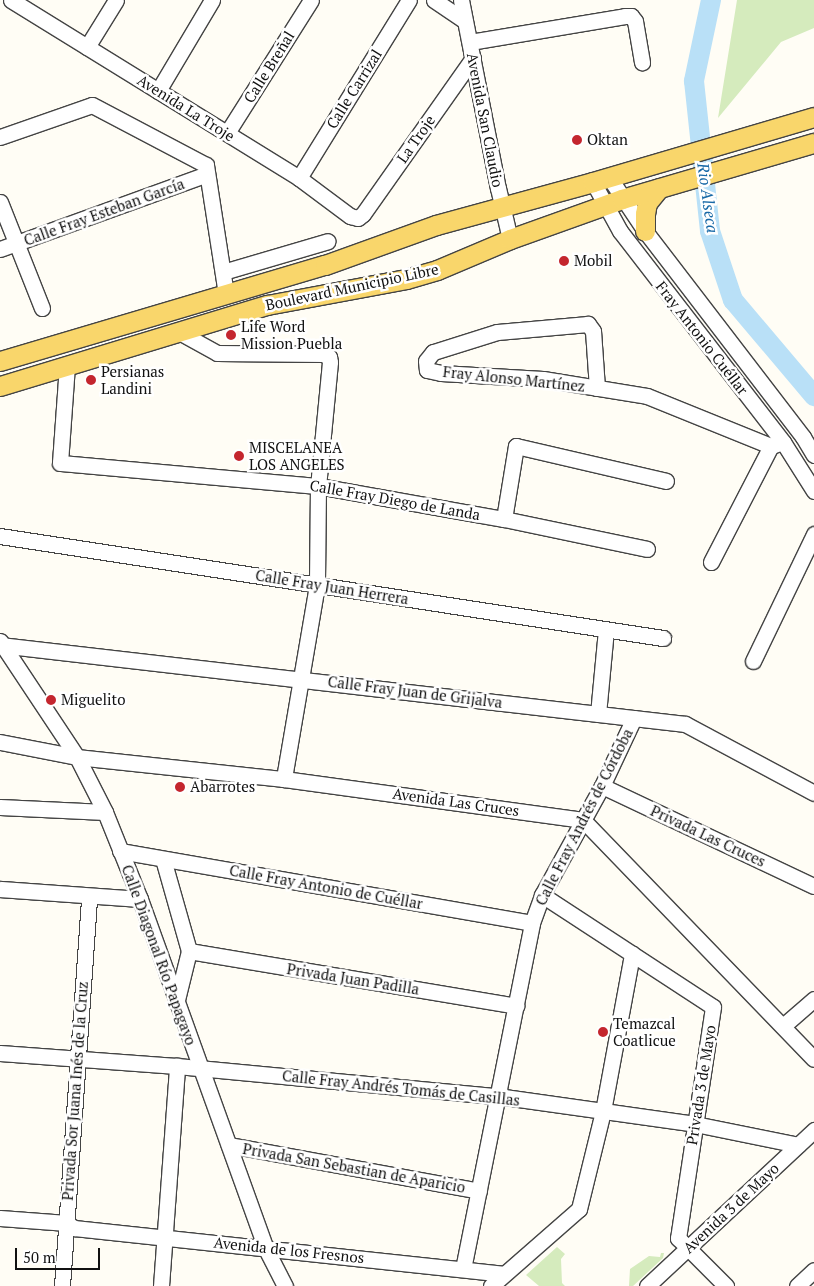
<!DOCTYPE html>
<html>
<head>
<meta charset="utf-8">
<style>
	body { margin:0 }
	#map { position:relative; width:814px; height:1286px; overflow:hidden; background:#fffdf5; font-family:"PT Serif",serif }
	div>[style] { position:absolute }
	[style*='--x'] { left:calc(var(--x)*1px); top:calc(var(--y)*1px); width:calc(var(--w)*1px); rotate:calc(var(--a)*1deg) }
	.green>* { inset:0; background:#d5ebbd }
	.river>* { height:20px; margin:-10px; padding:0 10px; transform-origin:10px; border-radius:10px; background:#b9e0f7 }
	.roads { filter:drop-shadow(1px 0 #444) drop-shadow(-1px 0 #444) drop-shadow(0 1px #444) drop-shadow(0 -1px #444) }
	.minor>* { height:15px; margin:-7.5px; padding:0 7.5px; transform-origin:7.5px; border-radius:7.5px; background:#fff }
	.major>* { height:19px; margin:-9.5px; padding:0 9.5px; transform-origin:9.5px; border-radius:9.5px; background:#f9d66b }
	.dots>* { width:14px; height:14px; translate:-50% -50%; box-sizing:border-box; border:2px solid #fff; border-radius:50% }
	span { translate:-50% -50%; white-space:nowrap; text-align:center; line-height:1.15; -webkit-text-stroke:5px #fff; paint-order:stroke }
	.street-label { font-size:15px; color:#111 }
	.poi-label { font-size:15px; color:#111 }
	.left { translate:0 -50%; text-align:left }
	.water-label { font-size:16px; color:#1768a6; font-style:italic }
	.scale { position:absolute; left:15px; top:1248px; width:85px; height:22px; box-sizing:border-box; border:2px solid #111; border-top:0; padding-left:6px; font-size:15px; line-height:18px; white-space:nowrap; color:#111; -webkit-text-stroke:4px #fff; paint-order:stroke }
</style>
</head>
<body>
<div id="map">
	<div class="green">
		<div style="clip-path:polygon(737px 0,814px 0,814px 28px,781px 42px,718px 118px)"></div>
		<div style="clip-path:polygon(557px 1247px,565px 1254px,561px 1259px,562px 1283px,565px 1286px,539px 1286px,526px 1275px)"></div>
		<div style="clip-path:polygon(661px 1253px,664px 1253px,663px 1258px,633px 1286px,629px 1286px,630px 1269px,649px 1256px,660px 1257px)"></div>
	</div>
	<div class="river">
		<div style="--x:711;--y:0;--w:83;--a:101.9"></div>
		<div style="--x:694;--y:81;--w:151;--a:83.9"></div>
		<div style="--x:710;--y:231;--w:73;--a:71.6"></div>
		<div style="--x:733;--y:300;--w:126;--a:49.8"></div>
	</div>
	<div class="roads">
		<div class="minor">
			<div style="--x:11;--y:0;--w:339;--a:31.7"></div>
			<div style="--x:299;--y:178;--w:64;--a:36.7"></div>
			<div style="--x:350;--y:216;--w:8;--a:14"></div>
			<div style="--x:358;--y:218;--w:6;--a:-39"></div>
			<div style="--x:363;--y:214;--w:191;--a:-54.8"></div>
			<div style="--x:434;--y:0;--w:37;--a:34"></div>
			<div style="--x:461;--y:0;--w:192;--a:78.9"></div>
			<div style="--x:498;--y:188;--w:52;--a:76.8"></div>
			<div style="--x:470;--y:42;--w:157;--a:-9.5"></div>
			<div style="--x:625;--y:16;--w:6;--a:0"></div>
			<div style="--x:631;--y:16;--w:6;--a:51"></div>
			<div style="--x:635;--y:21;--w:42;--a:80.3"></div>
			<div style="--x:87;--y:47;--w:55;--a:-58.3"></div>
			<div style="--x:158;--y:91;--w:106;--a:-59.3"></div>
			<div style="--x:227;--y:133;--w:157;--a:-57.7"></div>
			<div style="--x:0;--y:137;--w:97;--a:-19.2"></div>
			<div style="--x:92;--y:105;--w:129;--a:27.8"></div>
			<div style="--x:206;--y:165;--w:131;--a:81.2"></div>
			<div style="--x:609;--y:177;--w:65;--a:56.3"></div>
			<div style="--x:645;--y:231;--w:260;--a:52.5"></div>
			<div style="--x:803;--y:437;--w:21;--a:59"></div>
			<div style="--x:299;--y:178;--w:209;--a:-58.3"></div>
			<div style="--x:593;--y:182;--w:56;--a:61.1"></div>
			<div style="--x:620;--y:231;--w:267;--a:52.3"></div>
			<div style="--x:783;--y:442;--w:58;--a:57.7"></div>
			<div style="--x:0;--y:202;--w:114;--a:68.4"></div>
			<div style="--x:0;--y:249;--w:220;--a:-19.9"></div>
			<div style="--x:223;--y:272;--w:109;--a:-16.4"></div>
			<div style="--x:179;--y:332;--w:43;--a:28.9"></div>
			<div style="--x:217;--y:353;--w:106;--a:0.5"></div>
			<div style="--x:323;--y:354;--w:7;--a:27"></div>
			<div style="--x:329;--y:357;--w:5;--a:79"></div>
			<div style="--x:330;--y:362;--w:125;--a:95.5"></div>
			<div style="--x:318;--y:486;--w:99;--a:90.6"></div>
			<div style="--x:317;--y:585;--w:197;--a:99.7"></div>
			<div style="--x:67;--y:365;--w:98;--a:94.1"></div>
			<div style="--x:60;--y:463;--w:259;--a:5.1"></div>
			<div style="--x:318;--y:486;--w:189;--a:10.1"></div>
			<div style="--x:504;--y:519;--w:146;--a:11.8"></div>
			<div style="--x:597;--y:388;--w:57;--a:-94"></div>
			<div style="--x:593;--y:331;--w:9;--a:-126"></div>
			<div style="--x:588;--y:324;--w:91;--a:175"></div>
			<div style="--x:497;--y:332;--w:67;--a:162.6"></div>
			<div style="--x:433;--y:352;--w:11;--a:128"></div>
			<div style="--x:426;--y:361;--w:9;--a:84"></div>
			<div style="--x:427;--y:370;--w:14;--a:12"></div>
			<div style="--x:441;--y:373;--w:102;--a:3.4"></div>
			<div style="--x:543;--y:379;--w:105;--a:9.3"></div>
			<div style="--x:647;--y:396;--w:134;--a:22"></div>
			<div style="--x:504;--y:519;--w:74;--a:-80.7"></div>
			<div style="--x:516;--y:446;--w:154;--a:13.1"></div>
			<div style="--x:0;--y:536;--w:671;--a:8.75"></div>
			<div style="--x:711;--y:562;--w:131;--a:-62.7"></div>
			<div style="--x:771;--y:446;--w:9;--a:-18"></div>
			<div style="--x:0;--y:641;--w:139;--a:56.4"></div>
			<div style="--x:77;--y:757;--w:62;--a:63"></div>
			<div style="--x:105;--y:812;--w:94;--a:68.1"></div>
			<div style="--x:140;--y:899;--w:370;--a:70.2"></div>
			<div style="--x:265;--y:1247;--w:44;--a:62.9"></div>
			<div style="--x:0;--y:645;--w:690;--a:6.58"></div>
			<div style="--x:685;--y:724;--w:146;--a:28.1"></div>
			<div style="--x:753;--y:661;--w:141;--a:-64.3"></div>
			<div style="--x:598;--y:714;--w:85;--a:-84.6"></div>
			<div style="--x:0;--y:742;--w:78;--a:11"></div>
			<div style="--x:77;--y:757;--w:208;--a:6.1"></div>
			<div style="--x:284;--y:779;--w:302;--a:7.8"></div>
			<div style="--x:583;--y:820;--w:332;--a:46"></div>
			<div style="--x:602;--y:786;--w:234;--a:25.3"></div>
			<div style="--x:0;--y:807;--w:105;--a:2.7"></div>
			<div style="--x:120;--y:851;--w:418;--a:9.9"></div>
			<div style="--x:163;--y:859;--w:96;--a:74.2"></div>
			<div style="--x:189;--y:951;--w:50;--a:103.8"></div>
			<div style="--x:0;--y:889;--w:140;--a:4.1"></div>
			<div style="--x:542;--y:895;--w:204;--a:33.2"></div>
			<div style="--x:713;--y:1007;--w:234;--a:98.6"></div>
			<div style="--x:678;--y:1238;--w:68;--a:45"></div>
			<div style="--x:189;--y:951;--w:332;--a:9.5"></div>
			<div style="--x:783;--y:1026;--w:41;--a:-41.1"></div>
			<div style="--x:0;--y:1053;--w:177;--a:4.2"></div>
			<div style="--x:177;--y:1066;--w:321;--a:5.4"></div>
			<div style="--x:497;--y:1096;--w:200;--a:8"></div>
			<div style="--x:695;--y:1124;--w:105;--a:11.5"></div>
			<div style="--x:229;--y:1145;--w:254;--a:10.4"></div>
			<div style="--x:0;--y:1218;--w:67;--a:4.3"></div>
			<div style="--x:67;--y:1223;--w:9;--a:36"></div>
			<div style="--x:74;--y:1228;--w:431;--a:6.1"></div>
			<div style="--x:463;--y:1269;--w:353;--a:-78.7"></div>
			<div style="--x:532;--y:923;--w:30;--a:-70"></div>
			<div style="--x:542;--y:895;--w:124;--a:-61.2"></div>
			<div style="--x:602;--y:786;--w:75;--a:-64.8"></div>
			<div style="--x:62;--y:1286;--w:391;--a:-86"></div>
			<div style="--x:161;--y:1286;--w:221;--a:-85.8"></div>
			<div style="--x:491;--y:1286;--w:117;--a:-41.2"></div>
			<div style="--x:579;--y:1209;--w:101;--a:-76.2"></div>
			<div style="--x:603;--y:1111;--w:160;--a:-79.5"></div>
			<div style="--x:647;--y:1286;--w:229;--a:-43"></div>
			<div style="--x:797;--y:1286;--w:23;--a:-43"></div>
		</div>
		<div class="major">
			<div style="--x:645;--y:231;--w:17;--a:-90"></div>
			<div style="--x:645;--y:214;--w:11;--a:-80"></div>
			<div style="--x:647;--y:203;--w:19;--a:-51"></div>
			<div style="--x:0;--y:361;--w:339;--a:-16.5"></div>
			<div style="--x:325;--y:265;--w:118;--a:-19.8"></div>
			<div style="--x:436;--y:225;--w:163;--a:-15.3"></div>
			<div style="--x:593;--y:182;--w:230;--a:-16.4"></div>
			<div style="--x:0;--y:386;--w:279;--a:-16.9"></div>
			<div style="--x:267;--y:305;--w:141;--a:-10.6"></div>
			<div style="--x:406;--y:279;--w:32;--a:-16"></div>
			<div style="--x:437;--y:270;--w:79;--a:-23"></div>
			<div style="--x:510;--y:239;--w:119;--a:-19.7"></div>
			<div style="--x:622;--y:199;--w:200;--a:-16.3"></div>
		</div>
	</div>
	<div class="dots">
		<div style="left:577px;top:140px;background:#c4262e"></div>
		<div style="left:564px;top:261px;background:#c4262e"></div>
		<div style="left:231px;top:335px;background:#c4262e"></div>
		<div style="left:91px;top:380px;background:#c4262e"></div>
		<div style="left:239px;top:456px;background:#c4262e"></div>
		<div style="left:51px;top:700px;background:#c4262e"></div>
		<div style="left:180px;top:787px;background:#c4262e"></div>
		<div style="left:603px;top:1032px;background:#c4262e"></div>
	</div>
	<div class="street-label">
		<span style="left:269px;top:67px;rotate:-58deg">Calle Breñal</span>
		<span style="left:354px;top:89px;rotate:-58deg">Calle Carrizal</span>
		<span style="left:186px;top:108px;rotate:32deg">Avenida La Troje</span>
		<span style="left:485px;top:120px;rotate:79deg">Avenida San Claudio</span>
		<span style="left:416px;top:139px;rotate:-55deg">La Troje</span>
		<span style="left:104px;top:212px;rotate:-20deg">Calle Fray Esteban García</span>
		<span style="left:352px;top:287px;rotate:-12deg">Boulevard Municipio Libre</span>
		<span style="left:702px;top:338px;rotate:52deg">Fray Antonio Cuéllar</span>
		<span style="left:514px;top:379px;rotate:6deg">Fray Alonso Martínez</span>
		<span style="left:395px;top:500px;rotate:10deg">Calle Fray Diego de Landa</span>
		<span style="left:332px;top:587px;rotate:9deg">Calle Fray Juan Herrera</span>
		<span style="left:415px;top:692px;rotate:7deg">Calle Fray Juan de Grijalva</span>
		<span style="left:456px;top:802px;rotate:8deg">Avenida Las Cruces</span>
		<span style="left:584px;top:817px;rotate:-63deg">Calle Fray Andrés de Córdoba</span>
		<span style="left:708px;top:836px;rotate:25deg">Privada Las Cruces</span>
		<span style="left:326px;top:887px;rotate:10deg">Calle Fray Antonio de Cuéllar</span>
		<span style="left:159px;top:955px;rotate:70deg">Calle Diagonal Río Papagayo</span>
		<span style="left:353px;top:979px;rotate:9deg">Privada Juan Padilla</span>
		<span style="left:701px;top:1085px;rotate:-81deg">Privada 3 de Mayo</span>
		<span style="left:401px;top:1088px;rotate:6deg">Calle Fray Andrés Tomás de Casillas</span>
		<span style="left:75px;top:1091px;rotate:-86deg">Privada Sor Juana Inés de la Cruz</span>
		<span style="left:354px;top:1168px;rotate:10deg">Privada San Sebastian de Aparicio</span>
		<span style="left:731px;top:1208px;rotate:-43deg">Avenida 3 de Mayo</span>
		<span style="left:289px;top:1250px;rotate:6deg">Avenida de los Fresnos</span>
	</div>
	<div class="poi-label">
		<span class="left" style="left:587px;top:140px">Oktan</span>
		<span class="left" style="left:574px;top:261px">Mobil</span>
		<span class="left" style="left:241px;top:335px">Life Word<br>Mission Puebla</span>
		<span class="left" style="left:101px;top:380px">Persianas<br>Landini</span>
		<span class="left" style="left:249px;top:456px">MISCELANEA<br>LOS ANGELES</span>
		<span class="left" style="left:61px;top:700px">Miguelito</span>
		<span class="left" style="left:190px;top:787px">Abarrotes</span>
		<span class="left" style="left:613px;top:1032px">Temazcal<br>Coatlicue</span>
	</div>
	<div class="water-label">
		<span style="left:708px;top:198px;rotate:82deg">Rio Alseca</span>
	</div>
	<div class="scale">50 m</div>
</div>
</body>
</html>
